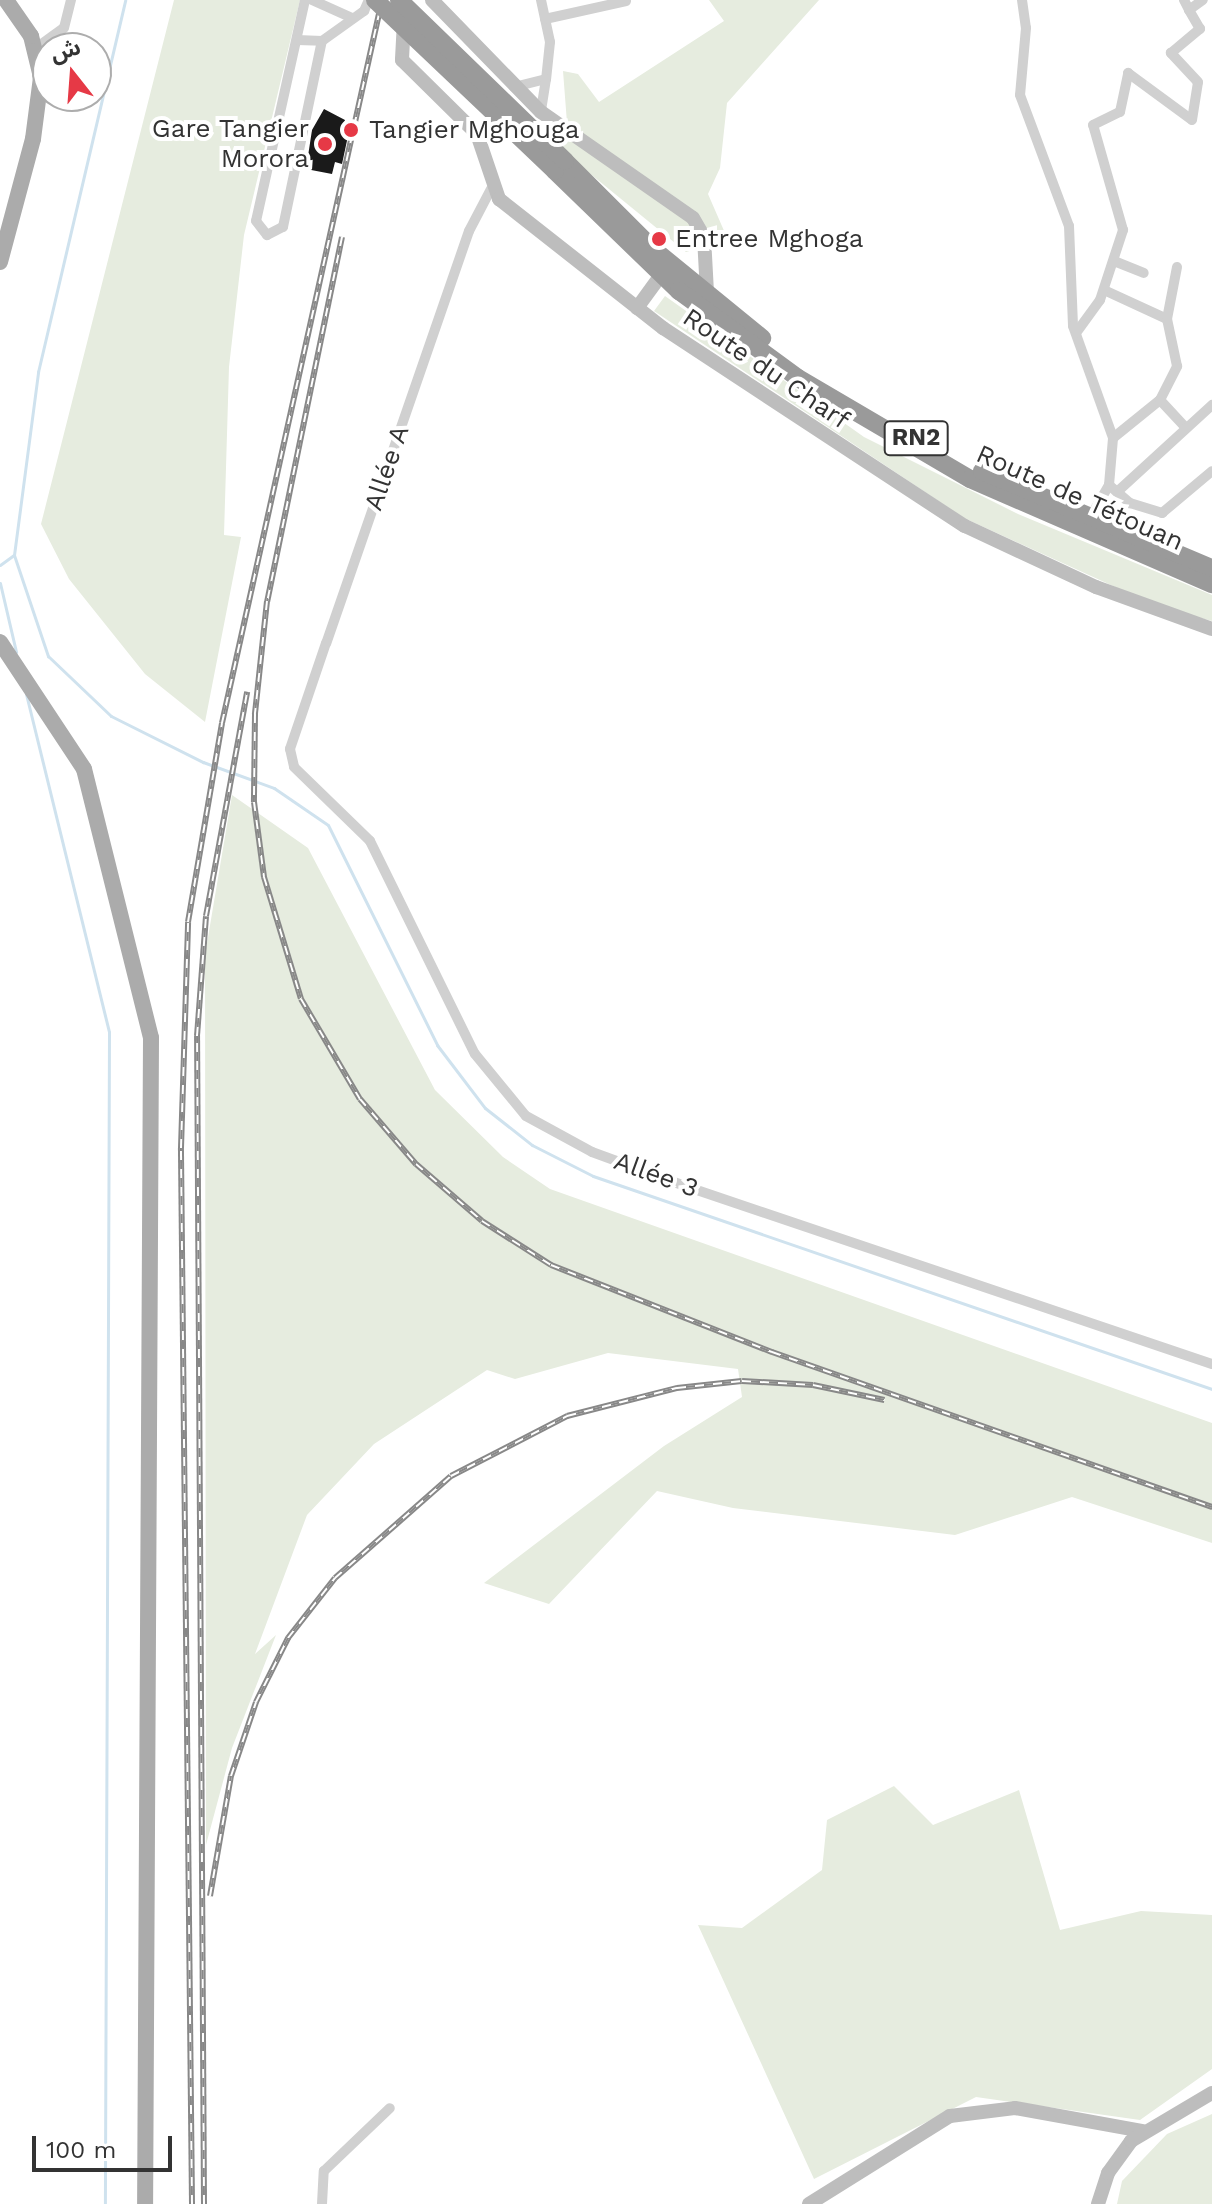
<!DOCTYPE html>
<html>
<head>
<meta charset="utf-8">
<style>
	body { margin:0 }
	#map { position:relative; width:1212px; height:2204px; overflow:hidden; background:#fff; font-family:"Work Sans","Noto Sans Arabic",sans-serif }
	div>[style] { position:absolute }
	[style*='--x'] { left:calc(var(--x)*1px); top:calc(var(--y)*1px); width:calc(var(--w)*1px); rotate:calc(var(--a)*1deg) }
	.green>* { inset:0; background:#e6ecdf }
	.stream>* { height:3px; margin:-1.5px; padding:0 1.5px; transform-origin:1.5px; border-radius:1.5px; background:#cfe2ee }
	.building>* { inset:0; background:#1a1a1a }
	.street>* { height:10px; margin:-5px; padding:0 5px; transform-origin:5px; border-radius:5px; background:#d0d0d0 }
	.secondary>* { height:14px; margin:-7px; padding:0 7px; transform-origin:7px; border-radius:7px; background:#bdbdbd }
	.primary>* { height:16px; margin:-8px; padding:0 8px; transform-origin:8px; border-radius:8px; background:#ababab }
	.highway>* { height:18px; margin:-9px; padding:0 9px; transform-origin:9px; border-radius:9px; background:#9a9a9a }
	.rail>* { height:6px; margin-top:-3px; transform-origin:0; background:repeating-linear-gradient(90deg,#fff 0 9px,#888 0 18px); box-sizing:border-box; border-block:2px solid #888 }
	.highway-bridge>* { height:18px; margin:-9px; padding:0 9px; transform-origin:9px; border-radius:9px; background:#9a9a9a }
	.dots>* { width:22px; height:22px; translate:-50% -50%; box-sizing:border-box; border:4px solid #fff; border-radius:50% }
	span { translate:-50% -50%; white-space:nowrap; text-align:center; line-height:1.15; -webkit-text-stroke:8px #fff; paint-order:stroke }
	.shield-label span { padding:2px 6px; background:#fff; border:2px solid; border-radius:6px; -webkit-text-stroke-width:0 }
	.shield-label { font-size:24px; color:#333; font-weight:700 }
	.poi-label { font-size:26px; color:#333 }
	.right { translate:-100% -50%; text-align:right }
	.left { translate:0 -50%; text-align:left }
	.street-label { font-size:26px; color:#333 }
	.north { position:absolute; left:32px; top:32px; width:80px; height:80px; box-sizing:border-box; background:#fff; border:2px solid #adadad; border-radius:50%; rotate:343deg; font-size:22px; font-weight:700; line-height:32px; text-align:center; color:#333 }
	.north::after { content:''; display:block; margin:auto; width:28px; height:36px; background:#e63946; clip-path:polygon(50% 0,100% 100%,50% 72%,0 100%) }
	.scale { position:absolute; left:32px; top:2136px; width:140px; height:36px; box-sizing:border-box; border:4px solid #333; border-top:0; padding-left:10px; font-size:24px; line-height:28px; white-space:nowrap; color:#333; -webkit-text-stroke:6px #fff; paint-order:stroke }
</style>
</head>
<body>
<div id="map">
	<div class="green">
		<div style="clip-path:polygon(174px 0,300px 0,244px 235px,229px 367px,224px 535px,241px 537px,205px 722px,145px 674px,69px 579px,41px 524px)"></div>
		<div style="clip-path:polygon(709px 0,819px 0,727px 103px,720px 168px,708px 194px,725px 233px,717px 243px,686px 252px,555px 145px,567px 123px,563px 71px,578px 74px,599px 102px,724px 21px)"></div>
		<div style="clip-path:polygon(665px 296px,864px 437px,1018px 514px,1212px 595px,1212px 621px,1159px 607px,964px 518px,654px 311px)"></div>
		<div style="clip-path:polygon(232px 795px,308px 848px,435px 1090px,503px 1157px,550px 1189px,1212px 1423px,1212px 1543px,1072px 1497px,955px 1535px,733px 1508px,657px 1491px,549px 1604px,484px 1583px,664px 1446px,742px 1397px,738px 1369px,608px 1353px,515px 1379px,487px 1370px,374px 1444px,307px 1515px,255px 1654px,276px 1635px,232px 1748px,206px 1845px,205px 955px)"></div>
		<div style="clip-path:polygon(894px 1786px,933px 1825px,1019px 1790px,1060px 1930px,1141px 1911px,1212px 1915px,1212px 2069px,1140px 2120px,976px 2097px,814px 2179px,698px 1925px,742px 1928px,822px 1870px,827px 1820px)"></div>
		<div style="clip-path:polygon(1212px 2114px,1212px 2204px,1117px 2204px,1122px 2181px,1167px 2134px)"></div>
	</div>
	<div class="stream">
		<div style="--x:14;--y:555;--w:107;--a:71.4"></div>
		<div style="--x:48;--y:656;--w:87;--a:43.6"></div>
		<div style="--x:111;--y:716;--w:103;--a:26.6"></div>
		<div style="--x:203;--y:762;--w:76;--a:20.1"></div>
		<div style="--x:274;--y:788;--w:65;--a:34.4"></div>
		<div style="--x:328;--y:825;--w:246;--a:63.6"></div>
		<div style="--x:437;--y:1045;--w:79;--a:52.7"></div>
		<div style="--x:485;--y:1108;--w:60;--a:38.2"></div>
		<div style="--x:532;--y:1145;--w:68;--a:26.9"></div>
		<div style="--x:593;--y:1176;--w:655;--a:18.99"></div>
		<div style="--x:0;--y:565;--w:17;--a:-36"></div>
		<div style="--x:14;--y:555;--w:185;--a:-82.5"></div>
		<div style="--x:38;--y:372;--w:382;--a:-76.8"></div>
		<div style="--x:0;--y:583;--w:71;--a:76.9"></div>
		<div style="--x:26;--y:694;--w:348;--a:76.2"></div>
		<div style="--x:109;--y:1032;--w:1172;--a:90.2"></div>
	</div>
	<div class="building">
		<div style="clip-path:polygon(324px 109px,345px 120px,342px 134px,348px 136px,342px 164px,335px 162px,332px 174px,306px 169px,312px 130px)"></div>
	</div>
	<div class="street">
		<div style="--x:305;--y:0;--w:226;--a:102.5"></div>
		<div style="--x:256;--y:221;--w:18;--a:52"></div>
		<div style="--x:267;--y:235;--w:18;--a:-27"></div>
		<div style="--x:283;--y:227;--w:190;--a:-78.2"></div>
		<div style="--x:322;--y:41;--w:52;--a:-35.5"></div>
		<div style="--x:364;--y:11;--w:12;--a:-66"></div>
		<div style="--x:312;--y:0;--w:44;--a:24.2"></div>
		<div style="--x:541;--y:0;--w:43;--a:77.9"></div>
		<div style="--x:550;--y:42;--w:37;--a:96"></div>
		<div style="--x:1022;--y:0;--w:28;--a:82"></div>
		<div style="--x:1026;--y:28;--w:67;--a:95.1"></div>
		<div style="--x:1020;--y:95;--w:140;--a:69.5"></div>
		<div style="--x:1069;--y:226;--w:100;--a:87.7"></div>
		<div style="--x:1073;--y:326;--w:119;--a:70.3"></div>
		<div style="--x:1184;--y:0;--w:11;--a:63"></div>
		<div style="--x:1189;--y:10;--w:17;--a:-36"></div>
		<div style="--x:545;--y:19;--w:83;--a:-12.5"></div>
		<div style="--x:297;--y:40;--w:25;--a:2"></div>
		<div style="--x:36;--y:48;--w:34;--a:-36"></div>
		<div style="--x:64;--y:28;--w:29;--a:-76"></div>
		<div style="--x:514;--y:87;--w:33;--a:-14"></div>
		<div style="--x:546;--y:79;--w:33;--a:99"></div>
		<div style="--x:491;--y:189;--w:47;--a:117.6"></div>
		<div style="--x:469;--y:231;--w:436;--a:109.1"></div>
		<div style="--x:326;--y:643;--w:112;--a:108.8"></div>
		<div style="--x:290;--y:749;--w:18;--a:77"></div>
		<div style="--x:294;--y:767;--w:106;--a:44.2"></div>
		<div style="--x:370;--y:841;--w:237;--a:63.8"></div>
		<div style="--x:475;--y:1054;--w:80;--a:50.6"></div>
		<div style="--x:526;--y:1116;--w:75;--a:28.6"></div>
		<div style="--x:592;--y:1152;--w:99;--a:20.1"></div>
		<div style="--x:685;--y:1186;--w:556;--a:18.66"></div>
		<div style="--x:1114;--y:261;--w:32;--a:22"></div>
		<div style="--x:1104;--y:290;--w:69;--a:24.7"></div>
		<div style="--x:1076;--y:333;--w:41;--a:-54"></div>
		<div style="--x:1100;--y:300;--w:74;--a:-71.8"></div>
		<div style="--x:1123;--y:230;--w:109;--a:-105.9"></div>
		<div style="--x:1093;--y:125;--w:30;--a:-26"></div>
		<div style="--x:1120;--y:112;--w:40;--a:-78"></div>
		<div style="--x:1128;--y:73;--w:79;--a:36.3"></div>
		<div style="--x:1192;--y:120;--w:38;--a:-81"></div>
		<div style="--x:1198;--y:82;--w:40;--a:-133"></div>
		<div style="--x:1171;--y:53;--w:38;--a:-40"></div>
		<div style="--x:1200;--y:29;--w:22;--a:-120"></div>
		<div style="--x:1160;--y:400;--w:38;--a:47"></div>
		<div style="--x:1109;--y:485;--w:47;--a:-85.1"></div>
		<div style="--x:1113;--y:438;--w:60;--a:-39"></div>
		<div style="--x:1160;--y:400;--w:38;--a:-63"></div>
		<div style="--x:1177;--y:366;--w:48;--a:-102"></div>
		<div style="--x:1167;--y:319;--w:53;--a:-79.1"></div>
		<div style="--x:1117;--y:492;--w:129;--a:-42.5"></div>
		<div style="--x:1090;--y:518;--w:38;--a:-60"></div>
		<div style="--x:1109;--y:485;--w:28;--a:41"></div>
		<div style="--x:1130;--y:503;--w:34;--a:17"></div>
		<div style="--x:1162;--y:513;--w:65;--a:-40"></div>
		<div style="--x:322;--y:2204;--w:33;--a:-87"></div>
		<div style="--x:324;--y:2171;--w:91;--a:-43.7"></div>
	</div>
	<div class="secondary">
		<div style="--x:432;--y:0;--w:156;--a:45.8"></div>
		<div style="--x:541;--y:112;--w:185;--a:34.9"></div>
		<div style="--x:693;--y:218;--w:22;--a:60"></div>
		<div style="--x:704;--y:237;--w:56;--a:86.9"></div>
		<div style="--x:404;--y:21;--w:39;--a:93"></div>
		<div style="--x:402;--y:60;--w:105;--a:44.6"></div>
		<div style="--x:477;--y:134;--w:69;--a:71.3"></div>
		<div style="--x:499;--y:199;--w:209;--a:38.2"></div>
		<div style="--x:663;--y:328;--w:361;--a:33.3"></div>
		<div style="--x:965;--y:526;--w:145;--a:25"></div>
		<div style="--x:1096;--y:587;--w:123;--a:19.9"></div>
		<div style="--x:637;--y:308;--w:41;--a:-54"></div>
		<div style="--x:809;--y:2204;--w:166;--a:-32"></div>
		<div style="--x:950;--y:2116;--w:65;--a:-7"></div>
		<div style="--x:1015;--y:2108;--w:130;--a:10.2"></div>
		<div style="--x:1098;--y:2204;--w:33;--a:-72"></div>
		<div style="--x:1108;--y:2173;--w:39;--a:-54"></div>
		<div style="--x:1131;--y:2141;--w:94;--a:-30.7"></div>
	</div>
	<div class="primary">
		<div style="--x:0;--y:262;--w:127;--a:-75"></div>
		<div style="--x:33;--y:139;--w:63;--a:-82.6"></div>
		<div style="--x:41;--y:77;--w:42;--a:-103.7"></div>
		<div style="--x:31;--y:36;--w:44;--a:-124.8"></div>
		<div style="--x:0;--y:642;--w:152;--a:56.5"></div>
		<div style="--x:84;--y:769;--w:277;--a:76"></div>
		<div style="--x:151;--y:1038;--w:1166;--a:90.29"></div>
	</div>
	<div class="highway">
		<div style="--x:565;--y:161;--w:124;--a:45"></div>
		<div style="--x:653;--y:249;--w:141;--a:39.2"></div>
		<div style="--x:555;--y:171;--w:173;--a:44.1"></div>
		<div style="--x:679;--y:291;--w:147;--a:36.2"></div>
		<div style="--x:798;--y:378;--w:199;--a:30.4"></div>
		<div style="--x:970;--y:479;--w:264;--a:23.5"></div>
		<div style="--x:982;--y:471;--w:250;--a:22.9"></div>
	</div>
	<div class="rail">
		<div style="--x:342;--y:237;--w:372;--a:101.6"></div>
		<div style="--x:267;--y:601;--w:114;--a:96.1"></div>
		<div style="--x:255;--y:714;--w:88;--a:90.7"></div>
		<div style="--x:254;--y:802;--w:76;--a:82.4"></div>
		<div style="--x:264;--y:877;--w:127;--a:73.1"></div>
		<div style="--x:301;--y:999;--w:116;--a:59.5"></div>
		<div style="--x:360;--y:1099;--w:86;--a:49.3"></div>
		<div style="--x:416;--y:1164;--w:87;--a:40.8"></div>
		<div style="--x:482;--y:1221;--w:82;--a:32.5"></div>
		<div style="--x:551;--y:1265;--w:238;--a:21.5"></div>
		<div style="--x:772;--y:1352;--w:467;--a:19.4"></div>
		<div style="--x:210;--y:1896;--w:122;--a:-80.1"></div>
		<div style="--x:231;--y:1776;--w:78;--a:-71.3"></div>
		<div style="--x:256;--y:1702;--w:72;--a:-63.4"></div>
		<div style="--x:288;--y:1638;--w:76;--a:-51.9"></div>
		<div style="--x:335;--y:1578;--w:154;--a:-41.3"></div>
		<div style="--x:451;--y:1476;--w:131;--a:-27.3"></div>
		<div style="--x:567;--y:1416;--w:114;--a:-14.3"></div>
		<div style="--x:677;--y:1388;--w:65;--a:-6.1"></div>
		<div style="--x:742;--y:1381;--w:71;--a:3.2"></div>
		<div style="--x:813;--y:1385;--w:73;--a:11.9"></div>
		<div style="--x:192;--y:2204;--w:1056;--a:-90.6"></div>
		<div style="--x:181;--y:1148;--w:226;--a:-88.2"></div>
		<div style="--x:188;--y:922;--w:202;--a:-80.3"></div>
		<div style="--x:222;--y:723;--w:740;--a:-77.52"></div>
		<div style="--x:204;--y:2204;--w:1168;--a:-90.34"></div>
		<div style="--x:197;--y:1036;--w:120;--a:-85.7"></div>
		<div style="--x:206;--y:916;--w:228;--a:-79.6"></div>
	</div>
	<div class="highway-bridge">
		<div style="--x:375;--y:0;--w:248;--a:43.5"></div>
		<div style="--x:399;--y:0;--w:231;--a:44.1"></div>
	</div>
	<div class="dots">
		<div style="left:351px;top:130px;background:#e63946"></div>
		<div style="left:325px;top:144px;background:#e63946"></div>
		<div style="left:659px;top:239px;background:#e63946"></div>
	</div>
	<div class="shield-label">
		<span style="left:916px;top:438px">RN2</span>
	</div>
	<div class="poi-label">
		<span class="right" style="left:309px;top:144px">Gare Tangier<br>Morora</span>
		<span class="left" style="left:369px;top:130px">Tangier Mghouga</span>
		<span class="left" style="left:675px;top:239px">Entree Mghoga</span>
	</div>
	<div class="street-label">
		<span style="left:766px;top:369px;rotate:34deg">Route du Charf</span>
		<span style="left:387px;top:468px;rotate:-71deg">Allée A</span>
		<span style="left:1080px;top:498px;rotate:24deg">Route de Tétouan</span>
		<span style="left:656px;top:1175px;rotate:20deg">Allée 3</span>
	</div>
	<div class="north">ش</div>
	<div class="scale">100 m</div>
</div>
</body>
</html>
